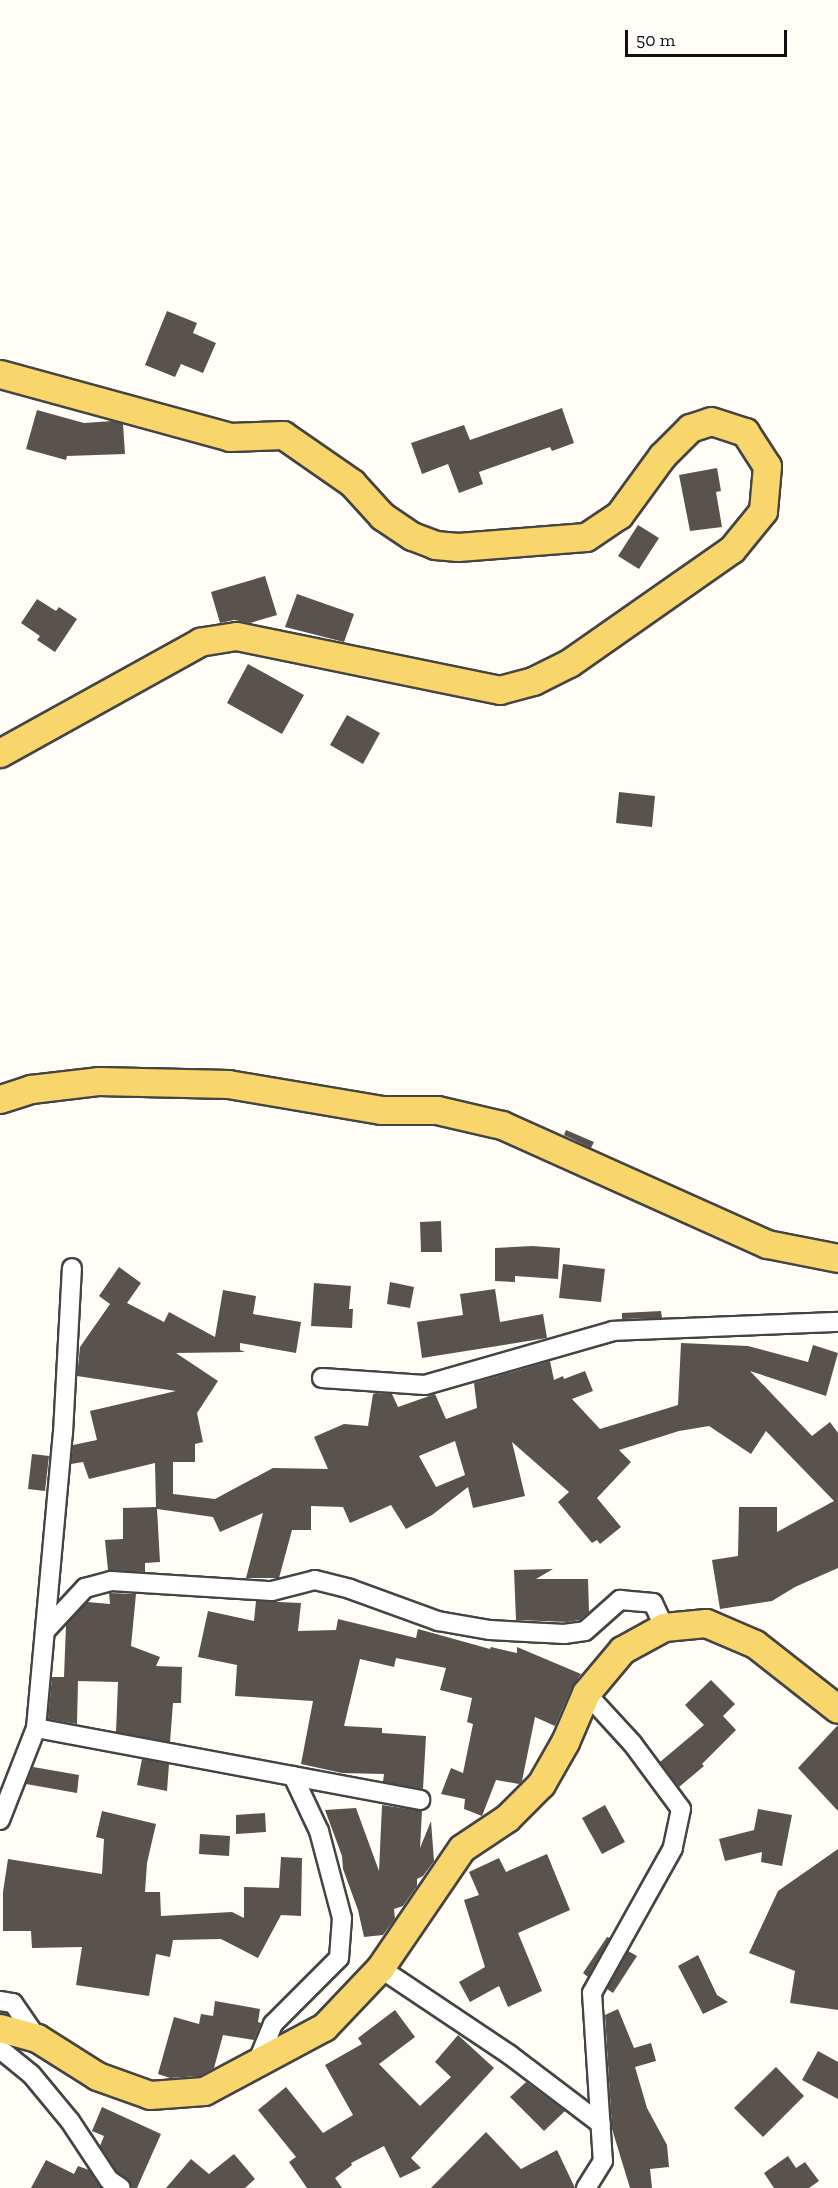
<!DOCTYPE html>
<html>
<head>
<meta charset="utf-8">
<style>
	body { margin:0 }
	#map { position:relative; width:838px; height:2188px; overflow:hidden; background:#fffdf5; font-family:"Zilla Slab",serif }
	div>[style] { position:absolute }
	[style*='--x'] { left:calc(var(--x)*1px); top:calc(var(--y)*1px); width:calc(var(--w)*1px); rotate:calc(var(--a)*1deg) }
	.building>* { inset:0; background:#5a524d }
	.roads { filter:drop-shadow(2px 0 #444) drop-shadow(-2px 0 #444) drop-shadow(0 2px #444) drop-shadow(0 -2px #444) }
	.street>* { height:18px; margin:-9px; padding:0 9px; transform-origin:9px; border-radius:9px; background:#fff }
	.primary>* { height:27px; margin:-13.5px; padding:0 13.5px; transform-origin:13.5px; border-radius:13.5px; background:#f9d66b }
	span { translate:-50% -50%; white-space:nowrap; text-align:center; line-height:1.15; -webkit-text-stroke:6px #fff; paint-order:stroke }
	.scale { position:absolute; left:625px; top:30px; width:162px; height:27px; box-sizing:border-box; border:3px solid #111; border-top:0; padding-left:8px; font-size:18px; line-height:21px; white-space:nowrap; color:#111; -webkit-text-stroke:4px #fff; paint-order:stroke }
</style>
</head>
<body>
<div id="map">
	<div class="building">
		<div style="clip-path:polygon(167px 311px,197px 323px,193px 333px,216px 343px,203px 373px,181px 364px,175px 377px,145px 365px)"></div>
		<div style="clip-path:polygon(562px 408px,574px 443px,552px 451px,550px 447px,479px 472px,483px 484px,459px 493px,448px 464px,422px 474px,411px 443px,464px 425px,470px 440px)"></div>
		<div style="clip-path:polygon(37px 410px,84px 423px,113px 421px,123px 424px,125px 454px,67px 456px,66px 460px,26px 449px)"></div>
		<div style="clip-path:polygon(717px 468px,721px 491px,716px 492px,722px 527px,690px 531px,679px 475px)"></div>
		<div style="clip-path:polygon(638px 525px,659px 538px,639px 569px,618px 556px)"></div>
		<div style="clip-path:polygon(265px 576px,277px 615px,250px 623px,234px 620px,220px 623px,211px 592px)"></div>
		<div style="clip-path:polygon(297px 594px,354px 614px,344px 642px,285px 627px)"></div>
		<div style="clip-path:polygon(37px 599px,56px 611px,59px 607px,77px 619px,55px 652px,37px 640px,40px 636px,21px 623px)"></div>
		<div style="clip-path:polygon(248px 664px,304px 695px,282px 734px,227px 703px)"></div>
		<div style="clip-path:polygon(347px 715px,380px 733px,363px 764px,330px 745px)"></div>
		<div style="clip-path:polygon(619px 792px,655px 796px,652px 827px,616px 823px)"></div>
		<div style="clip-path:polygon(566px 1130px,594px 1142px,591px 1148px,564px 1135px)"></div>
		<div style="clip-path:polygon(441px 1221px,442px 1252px,421px 1252px,420px 1222px)"></div>
		<div style="clip-path:polygon(532px 1246px,560px 1248px,558px 1279px,515px 1276px,515px 1282px,495px 1281px,495px 1248px)"></div>
		<div style="clip-path:polygon(563px 1264px,605px 1269px,601px 1302px,559px 1298px)"></div>
		<div style="clip-path:polygon(evenodd,119px 1267px,141px 1283px,127px 1303px,164px 1322px,169px 1312px,215px 1337px,223px 1290px,256px 1296px,253px 1314px,301px 1322px,296px 1353px,240px 1343px,240px 1350px,245px 1352px,176px 1353px,218px 1381px,197px 1413px,203px 1442px,195px 1444px,195px 1462px,173px 1462px,173px 1494px,215px 1499px,273px 1468px,328px 1469px,314px 1437px,344px 1424px,368px 1426px,373px 1394px,376px 1393px,392px 1394px,398px 1407px,435px 1394px,446px 1419px,477px 1408px,474px 1383px,550px 1361px,554px 1380px,563px 1376px,564px 1379px,585px 1371px,593px 1391px,572px 1399px,600px 1429px,678px 1405px,681px 1343px,748px 1346px,808px 1362px,813px 1345px,838px 1353px,826px 1396px,750px 1371px,812px 1436px,830px 1422px,838px 1433px,838px 1568px,795px 1587px,772px 1601px,720px 1609px,712px 1560px,738px 1556px,739px 1507px,777px 1507px,777px 1532px,834px 1501px,766px 1431px,751px 1454px,709px 1426px,679px 1431px,619px 1450px,631px 1462px,597px 1498px,621px 1527px,600px 1544px,597px 1540px,592px 1543px,558px 1502px,569px 1492px,512px 1442px,525px 1496px,473px 1508px,468px 1487px,432px 1515px,406px 1529px,391px 1505px,350px 1523px,343px 1507px,311px 1506px,311px 1530px,292px 1530px,279px 1578px,246px 1578px,263px 1513px,220px 1532px,213px 1517px,157px 1509px,160px 1562px,145px 1563px,145px 1572px,108px 1570px,105px 1540px,123px 1539px,123px 1508px,156px 1507px,155px 1463px,89px 1479px,83px 1462px,71px 1464px,73px 1445px,97px 1440px,90px 1411px,176px 1391px,77px 1376px,80px 1347px,110px 1304px,99px 1296px,119px 1267px,455px 1441px,465px 1475px,436px 1487px,419px 1456px,455px 1441px)"></div>
		<div style="clip-path:polygon(390px 1282px,414px 1287px,410px 1308px,387px 1304px)"></div>
		<div style="clip-path:polygon(314px 1283px,351px 1286px,349px 1309px,353px 1309px,352px 1328px,311px 1326px)"></div>
		<div style="clip-path:polygon(495px 1289px,500px 1322px,543px 1314px,547px 1338px,422px 1358px,417px 1322px,463px 1315px,460px 1294px)"></div>
		<div style="clip-path:polygon(661px 1311px,662px 1318px,622px 1319px,622px 1313px)"></div>
		<div style="clip-path:polygon(32px 1454px,49px 1456px,45px 1491px,28px 1489px)"></div>
		<div style="clip-path:polygon(553px 1569px,536px 1579px,588px 1579px,589px 1612px,580px 1620px,568px 1622px,516px 1620px,514px 1570px)"></div>
		<div style="clip-path:polygon(109px 1593px,136px 1594px,131px 1646px,160px 1657px,156px 1666px,182px 1667px,181px 1703px,173px 1703px,170px 1742px,116px 1732px,118px 1682px,78px 1681px,77px 1724px,48px 1719px,52px 1677px,64px 1677px,66px 1625px,87px 1602px,110px 1604px)"></div>
		<div style="clip-path:polygon(256px 1601px,301px 1603px,298px 1631px,336px 1630px,338px 1619px,416px 1638px,418px 1629px,490px 1649px,491px 1647px,517px 1653px,517px 1647px,581px 1674px,572px 1687px,555px 1726px,535px 1717px,522px 1781px,519px 1784px,496px 1780px,482px 1816px,464px 1809px,465px 1799px,441px 1794px,451px 1768px,463px 1773px,473px 1724px,467px 1722px,472px 1698px,440px 1690px,446px 1668px,396px 1658px,394px 1667px,360px 1659px,344px 1726px,382px 1728px,382px 1733px,426px 1736px,423px 1789px,383px 1782px,384px 1774px,342px 1773px,301px 1764px,313px 1701px,235px 1696px,237px 1665px,198px 1657px,208px 1611px,254px 1621px)"></div>
		<div style="clip-path:polygon(711px 1680px,735px 1704px,723px 1716px,736px 1730px,702px 1764px,704px 1766px,679px 1787px,660px 1762px,704px 1725px,685px 1705px)"></div>
		<div style="clip-path:polygon(838px 1725px,838px 1811px,798px 1768px)"></div>
		<div style="clip-path:polygon(142px 1759px,169px 1764px,167px 1791px,137px 1785px)"></div>
		<div style="clip-path:polygon(33px 1767px,79px 1775px,77px 1793px,26px 1784px)"></div>
		<div style="clip-path:polygon(382px 1805px,422px 1811px,420px 1848px,431px 1821px,434px 1861px,423px 1876px,417px 1879px,417px 1886px,403px 1906px,394px 1909px,395px 1919px,383px 1935px,364px 1937px,358px 1910px,343px 1869px,342px 1856px,325px 1810px,356px 1808px,379px 1871px)"></div>
		<div style="clip-path:polygon(605px 1805px,625px 1842px,602px 1854px,582px 1818px)"></div>
		<div style="clip-path:polygon(758px 1809px,792px 1815px,782px 1866px,761px 1862px,762px 1852px,725px 1861px,719px 1839px,754px 1830px)"></div>
		<div style="clip-path:polygon(102px 1811px,156px 1824px,147px 1863px,145px 1892px,160px 1892px,161px 1916px,232px 1912px,244px 1918px,244px 1887px,279px 1888px,281px 1857px,302px 1858px,301px 1916px,281px 1915px,258px 1958px,221px 1939px,173px 1940px,170px 1957px,156px 1954px,149px 1996px,76px 1985px,82px 1947px,32px 1948px,31px 1931px,3px 1931px,3px 1892px,8px 1859px,102px 1874px,104px 1839px,96px 1837px)"></div>
		<div style="clip-path:polygon(265px 1813px,266px 1832px,236px 1834px,236px 1815px)"></div>
		<div style="clip-path:polygon(200px 1834px,230px 1836px,229px 1856px,199px 1854px)"></div>
		<div style="clip-path:polygon(838px 1849px,838px 2010px,790px 2003px,795px 1971px,749px 1953px,778px 1891px)"></div>
		<div style="clip-path:polygon(547px 1854px,570px 1910px,518px 1933px,542px 1991px,508px 2007px,499px 1986px,470px 2002px,459px 1982px,485px 1967px,464px 1900px,479px 1895px,469px 1872px,499px 1858px,506px 1872px)"></div>
		<div style="clip-path:polygon(607px 1937px,610px 1938px,588px 1977px,583px 1973px)"></div>
		<div style="clip-path:polygon(628px 1951px,637px 1956px,613px 1993px,607px 1989px)"></div>
		<div style="clip-path:polygon(698px 1955px,717px 1995px,728px 2002px,703px 2014px,678px 1966px)"></div>
		<div style="clip-path:polygon(215px 2001px,260px 2009px,258px 2022px,261px 2023px,254px 2040px,223px 2035px,214px 2068px,200px 2076px,170px 2078px,158px 2074px,174px 2017px,199px 2024px,201px 2014px,213px 2016px)"></div>
		<div style="clip-path:polygon(618px 2009px,634px 2048px,651px 2043px,656px 2061px,635px 2067px,647px 2108px,667px 2145px,669px 2167px,650px 2169px,652px 2188px,630px 2188px,612px 2129px,605px 2015px)"></div>
		<div style="clip-path:polygon(395px 2010px,415px 2037px,379px 2064px,420px 2106px,451px 2077px,435px 2062px,458px 2035px,494px 2068px,411px 2158px,421px 2168px,400px 2178px,384px 2146px,351px 2163px,352px 2165px,335px 2178px,342px 2188px,307px 2188px,289px 2162px,296px 2157px,258px 2110px,286px 2087px,323px 2133px,353px 2115px,325px 2065px,362px 2044px,358px 2038px)"></div>
		<div style="clip-path:polygon(818px 2051px,838px 2062px,838px 2099px,802px 2080px)"></div>
		<div style="clip-path:polygon(776px 2067px,804px 2096px,763px 2137px,734px 2108px)"></div>
		<div style="clip-path:polygon(526px 2082px,565px 2111px,544px 2131px,510px 2097px)"></div>
		<div style="clip-path:polygon(102px 2107px,161px 2134px,137px 2188px,132px 2188px,128px 2179px,117px 2172px,100px 2146px,104px 2136px,92px 2131px)"></div>
		<div style="clip-path:polygon(486px 2132px,521px 2169px,557px 2150px,575px 2188px,431px 2188px)"></div>
		<div style="clip-path:polygon(234px 2154px,255px 2179px,245px 2188px,166px 2188px,191px 2159px,209px 2174px)"></div>
		<div style="clip-path:polygon(788px 2156px,796px 2168px,805px 2162px,819px 2181px,809px 2188px,774px 2188px,764px 2173px)"></div>
		<div style="clip-path:polygon(46px 2160px,74px 2174px,78px 2166px,89px 2170px,101px 2188px,31px 2188px)"></div>
	</div>
	<div class="roads">
		<div class="street">
			<div style="--x:322;--y:1378;--w:103;--a:3.9"></div>
			<div style="--x:425;--y:1385;--w:196;--a:-16"></div>
			<div style="--x:613;--y:1331;--w:225;--a:-2.3"></div>
			<div style="--x:45;--y:1631;--w:59;--a:-47.1"></div>
			<div style="--x:85;--y:1588;--w:27;--a:-15"></div>
			<div style="--x:111;--y:1581;--w:161;--a:3.6"></div>
			<div style="--x:272;--y:1591;--w:44;--a:-14.3"></div>
			<div style="--x:315;--y:1580;--w:36;--a:14"></div>
			<div style="--x:350;--y:1589;--w:94;--a:20"></div>
			<div style="--x:438;--y:1621;--w:53;--a:9.8"></div>
			<div style="--x:490;--y:1630;--w:74;--a:3.1"></div>
			<div style="--x:564;--y:1634;--w:21;--a:-8"></div>
			<div style="--x:585;--y:1631;--w:47;--a:-41.5"></div>
			<div style="--x:620;--y:1600;--w:33;--a:5"></div>
			<div style="--x:653;--y:1603;--w:26;--a:65"></div>
			<div style="--x:586;--y:1693;--w:68;--a:47.4"></div>
			<div style="--x:632;--y:1743;--w:82;--a:53.4"></div>
			<div style="--x:681;--y:1809;--w:40;--a:102"></div>
			<div style="--x:673;--y:1848;--w:166;--a:119.2"></div>
			<div style="--x:592;--y:1993;--w:168;--a:86.3"></div>
			<div style="--x:603;--y:2161;--w:32;--a:122"></div>
			<div style="--x:36;--y:1728;--w:391;--a:10.6"></div>
			<div style="--x:0;--y:1820;--w:99;--a:-68.6"></div>
			<div style="--x:36;--y:1728;--w:296;--a:-84.8"></div>
			<div style="--x:63;--y:1433;--w:165;--a:-86.9"></div>
			<div style="--x:380;--y:1968;--w:156;--a:33.8"></div>
			<div style="--x:510;--y:2055;--w:114;--a:37.2"></div>
			<div style="--x:0;--y:2001;--w:13;--a:9"></div>
			<div style="--x:13;--y:2003;--w:42;--a:55.6"></div>
			<div style="--x:0;--y:2049;--w:40;--a:39"></div>
			<div style="--x:31;--y:2074;--w:61;--a:50.3"></div>
			<div style="--x:70;--y:2121;--w:71;--a:56.5"></div>
			<div style="--x:109;--y:2180;--w:14;--a:34"></div>
			<div style="--x:257;--y:2063;--w:42;--a:-67.7"></div>
			<div style="--x:273;--y:2024;--w:93;--a:-45"></div>
			<div style="--x:339;--y:1958;--w:40;--a:-85.7"></div>
			<div style="--x:342;--y:1918;--w:90;--a:-104.8"></div>
			<div style="--x:319;--y:1831;--w:61;--a:-115.3"></div>
		</div>
		<div class="primary">
			<div style="--x:0;--y:374;--w:238;--a:15.3"></div>
			<div style="--x:230;--y:437;--w:53;--a:-2.2"></div>
			<div style="--x:283;--y:435;--w:84;--a:34.8"></div>
			<div style="--x:352;--y:483;--w:45;--a:47.7"></div>
			<div style="--x:382;--y:516;--w:36;--a:34"></div>
			<div style="--x:412;--y:536;--w:25;--a:21"></div>
			<div style="--x:435;--y:545;--w:23;--a:5"></div>
			<div style="--x:458;--y:547;--w:128;--a:-4.5"></div>
			<div style="--x:586;--y:537;--w:40;--a:-34"></div>
			<div style="--x:619;--y:515;--w:73;--a:-53.9"></div>
			<div style="--x:662;--y:456;--w:40;--a:-45"></div>
			<div style="--x:690;--y:428;--w:22;--a:-18"></div>
			<div style="--x:711;--y:421;--w:36;--a:18"></div>
			<div style="--x:745;--y:432;--w:40;--a:57.1"></div>
			<div style="--x:767;--y:466;--w:45;--a:95.1"></div>
			<div style="--x:763;--y:511;--w:49;--a:129.2"></div>
			<div style="--x:732;--y:549;--w:199;--a:145"></div>
			<div style="--x:569;--y:663;--w:40;--a:153.4"></div>
			<div style="--x:533;--y:681;--w:34;--a:165"></div>
			<div style="--x:500;--y:690;--w:269;--a:-168.4"></div>
			<div style="--x:236;--y:636;--w:36;--a:171"></div>
			<div style="--x:200;--y:642;--w:229;--a:151"></div>
			<div style="--x:0;--y:1099;--w:33;--a:-18"></div>
			<div style="--x:31;--y:1089;--w:67;--a:-6.8"></div>
			<div style="--x:98;--y:1081;--w:130;--a:1.3"></div>
			<div style="--x:228;--y:1084;--w:155;--a:9.6"></div>
			<div style="--x:381;--y:1110;--w:56;--a:0"></div>
			<div style="--x:437;--y:1110;--w:67;--a:13"></div>
			<div style="--x:502;--y:1125;--w:290;--a:24.2"></div>
			<div style="--x:767;--y:1244;--w:72;--a:11.2"></div>
			<div style="--x:0;--y:2028;--w:38;--a:15"></div>
			<div style="--x:37;--y:2038;--w:71;--a:32.3"></div>
			<div style="--x:97;--y:2076;--w:56;--a:19.7"></div>
			<div style="--x:150;--y:2095;--w:54;--a:-4.2"></div>
			<div style="--x:204;--y:2091;--w:136;--a:-28.1"></div>
			<div style="--x:324;--y:2027;--w:81;--a:-46.5"></div>
			<div style="--x:380;--y:1968;--w:145;--a:-55.7"></div>
			<div style="--x:462;--y:1848;--w:54;--a:-33.7"></div>
			<div style="--x:507;--y:1818;--w:48;--a:-45"></div>
			<div style="--x:541;--y:1784;--w:48;--a:-60.3"></div>
			<div style="--x:565;--y:1742;--w:53;--a:-66.8"></div>
			<div style="--x:586;--y:1693;--w:56;--a:-50.1"></div>
			<div style="--x:622;--y:1650;--w:48;--a:-28.7"></div>
			<div style="--x:664;--y:1627;--w:42;--a:-5.4"></div>
			<div style="--x:706;--y:1623;--w:53;--a:23.2"></div>
			<div style="--x:755;--y:1644;--w:105;--a:38.1"></div>
		</div>
	</div>
	<div class="scale">50 m</div>
</div>
</body>
</html>
